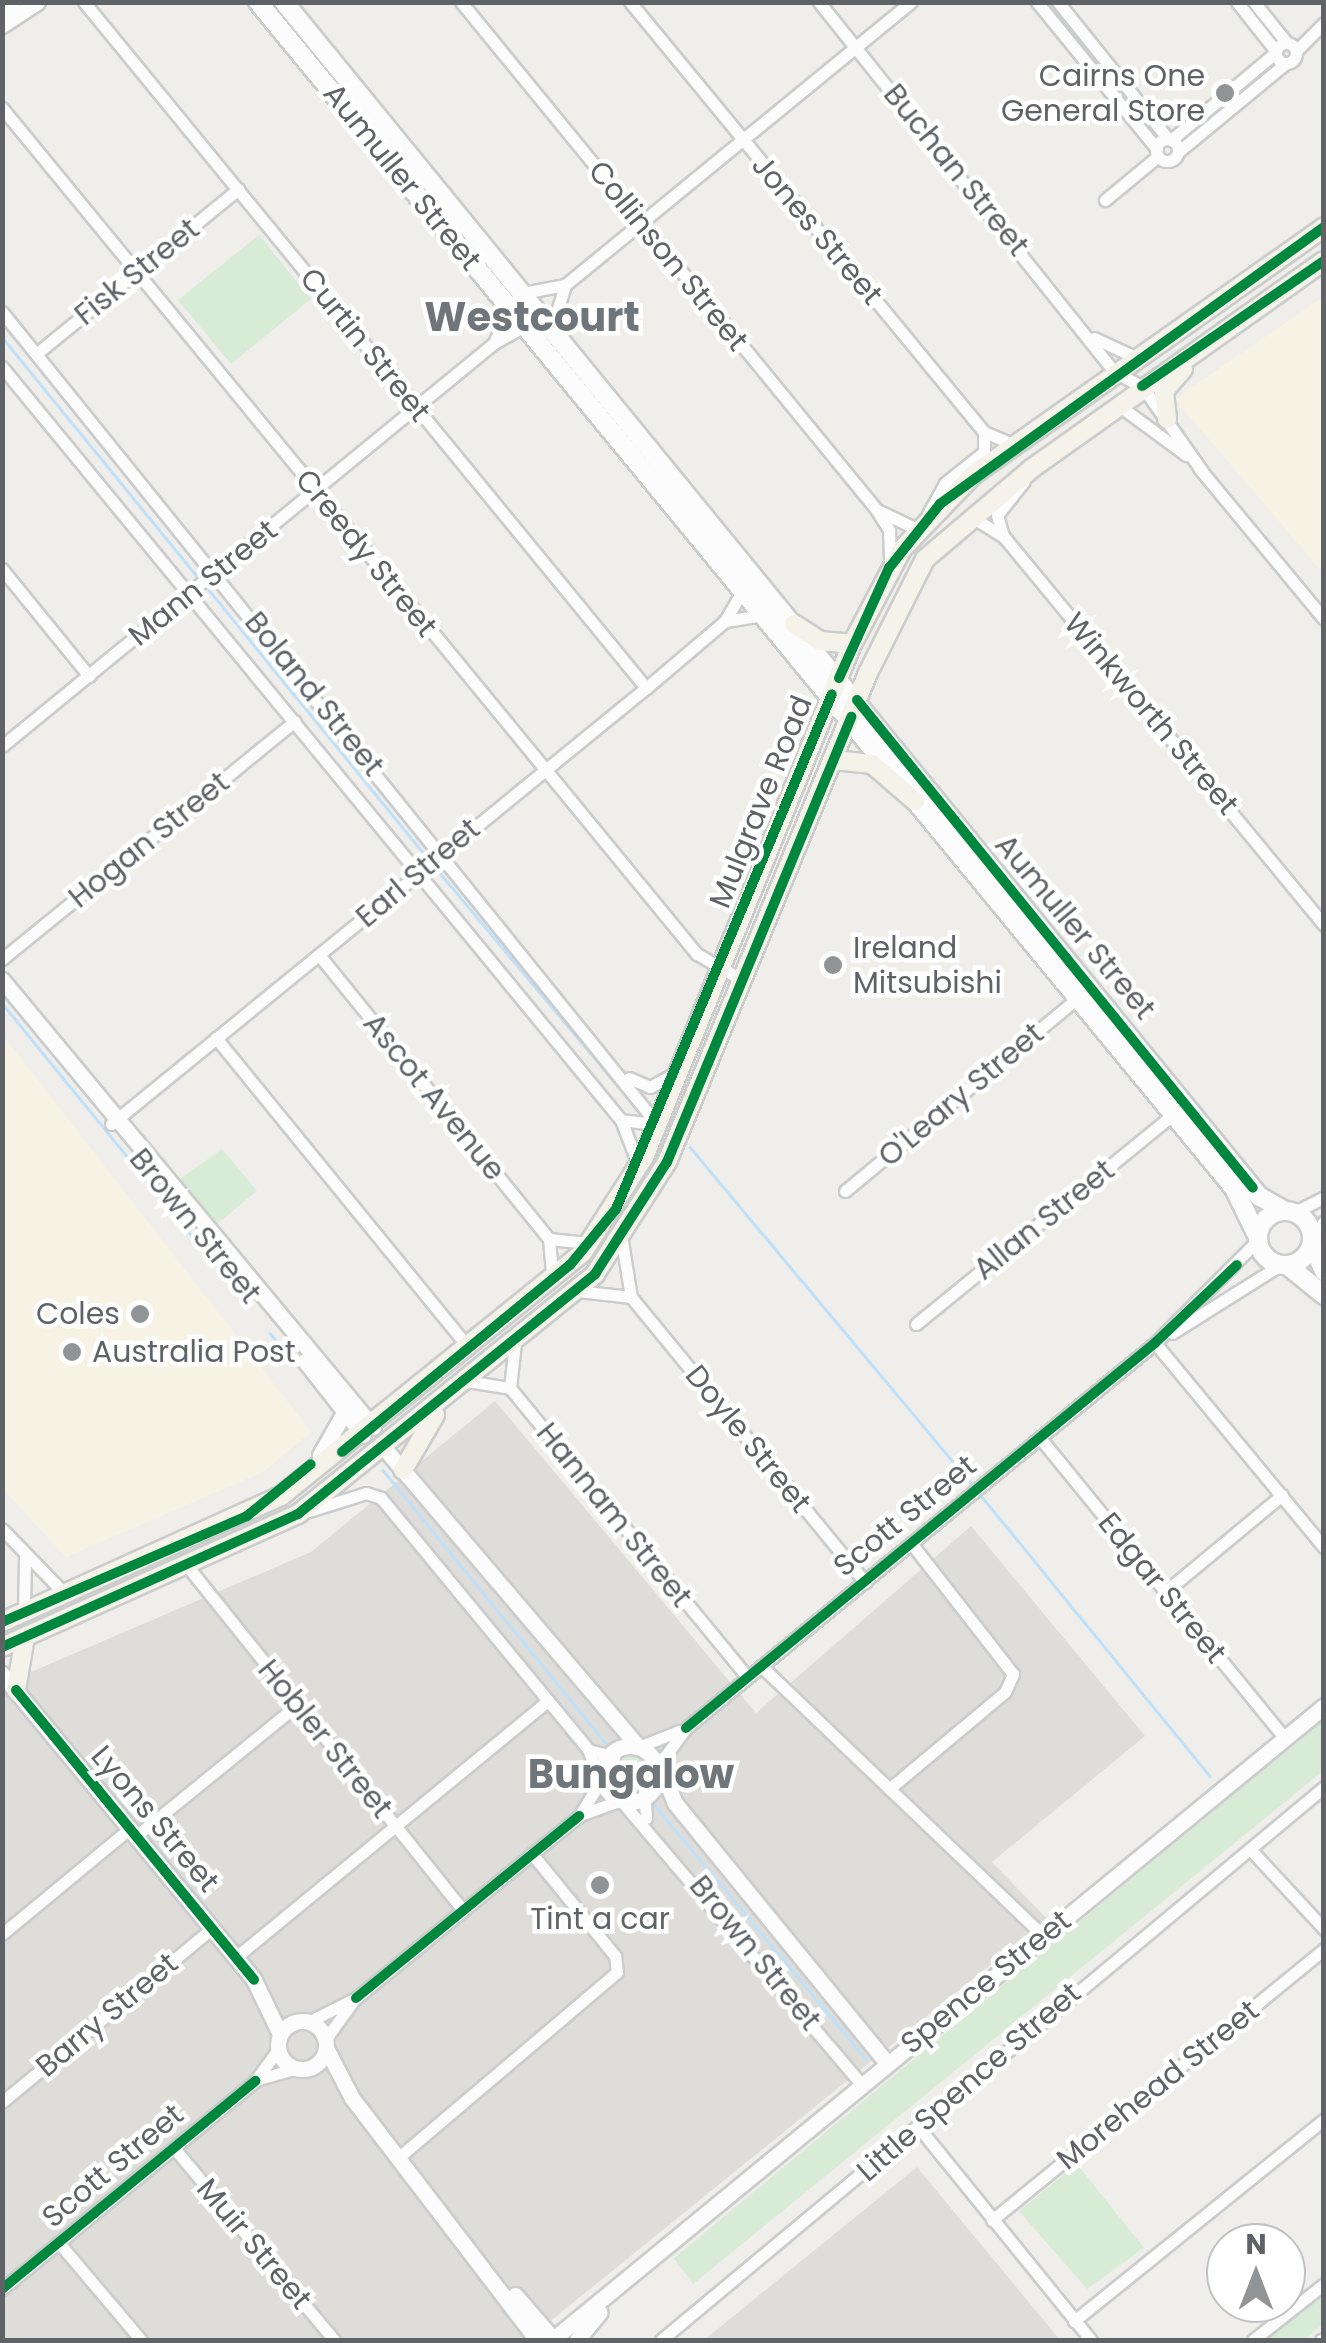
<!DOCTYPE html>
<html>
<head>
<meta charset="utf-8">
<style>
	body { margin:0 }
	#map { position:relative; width:1326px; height:2343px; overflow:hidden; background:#efeeea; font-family:Poppins,sans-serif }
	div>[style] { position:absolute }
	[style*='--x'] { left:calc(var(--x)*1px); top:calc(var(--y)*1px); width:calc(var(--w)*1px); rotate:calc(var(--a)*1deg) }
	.commercial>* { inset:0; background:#f7f3e4 }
	.industrial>* { inset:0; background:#dfddda }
	.green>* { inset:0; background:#d8ebd6 }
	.round { border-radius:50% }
	.stream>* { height:2.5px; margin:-1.25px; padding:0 1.25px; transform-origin:1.25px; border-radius:1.25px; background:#bfe0f9 }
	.roads { filter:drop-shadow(2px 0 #cbcccc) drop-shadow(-2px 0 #cbcccc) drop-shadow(0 2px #cbcccc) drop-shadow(0 -2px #cbcccc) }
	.minor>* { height:11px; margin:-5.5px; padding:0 5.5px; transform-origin:5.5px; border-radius:5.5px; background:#fdfcfc }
	.minor>.ring { margin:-5.5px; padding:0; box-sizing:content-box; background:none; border:11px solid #fdfcfc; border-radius:50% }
	.tertiary>* { height:15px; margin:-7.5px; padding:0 7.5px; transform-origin:7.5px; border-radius:7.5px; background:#fdfcfc }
	.tertiary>.ring { margin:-7.5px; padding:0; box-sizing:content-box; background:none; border:15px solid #fdfcfc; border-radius:50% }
	.secondary>* { height:18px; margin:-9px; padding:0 9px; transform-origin:9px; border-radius:9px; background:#fdfcfc }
	.secondary>.ring { margin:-9px; padding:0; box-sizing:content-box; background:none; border:18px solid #fdfcfc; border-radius:50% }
	.primary>* { height:18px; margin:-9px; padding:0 9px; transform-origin:9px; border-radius:9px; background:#f4f2e9 }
	.cycleway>* { height:10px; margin:-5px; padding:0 5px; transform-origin:5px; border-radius:5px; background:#00873e }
	.dots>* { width:28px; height:28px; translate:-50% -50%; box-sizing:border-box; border:5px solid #fff; border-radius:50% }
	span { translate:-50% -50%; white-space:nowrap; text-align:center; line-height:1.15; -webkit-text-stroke:9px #fff; paint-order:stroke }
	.poi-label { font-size:30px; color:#5f6368 }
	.right { translate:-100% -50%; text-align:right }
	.left { translate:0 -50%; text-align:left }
	.street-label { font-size:30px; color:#5f6368 }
	.district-label { font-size:40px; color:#70757a; font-weight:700 }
	.frame { position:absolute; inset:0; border:5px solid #5f6368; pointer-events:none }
	.north { position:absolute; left:1206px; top:2223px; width:100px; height:100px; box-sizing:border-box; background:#fff; border:2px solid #bfc1c3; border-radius:50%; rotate:0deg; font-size:28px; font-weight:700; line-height:40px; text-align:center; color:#5f6368 }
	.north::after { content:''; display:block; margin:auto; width:35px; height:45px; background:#919496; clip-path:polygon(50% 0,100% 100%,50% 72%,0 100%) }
</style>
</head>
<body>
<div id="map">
	<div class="commercial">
		<div style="clip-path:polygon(1323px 297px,1323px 573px,1175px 399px)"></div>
		<div style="clip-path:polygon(2px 1034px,311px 1432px,263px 1472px,66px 1557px,3px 1489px)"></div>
	</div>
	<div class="industrial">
		<div style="clip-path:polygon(495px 1401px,756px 1713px,971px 1526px,1145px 1736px,992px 1862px,1047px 1919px,527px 2340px,3px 2340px,3px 1684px,311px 1552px)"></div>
		<div style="clip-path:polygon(917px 2167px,1060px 2340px,704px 2340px)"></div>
	</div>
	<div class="green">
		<div style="clip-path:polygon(259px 235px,311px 299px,231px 364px,178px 300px)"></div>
		<div style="clip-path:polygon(222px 1149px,257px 1191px,217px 1224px,180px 1179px)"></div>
		<div style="clip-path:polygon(1323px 1720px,1323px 1771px,693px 2284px,674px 2258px)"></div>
		<div class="round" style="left:610px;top:1754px;width:40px;height:40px"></div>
		<div style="clip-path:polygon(1077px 2164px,1144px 2248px,1087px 2289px,1019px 2211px)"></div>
		<div style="clip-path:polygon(1323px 2293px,1323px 2324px,1304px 2340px,1265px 2340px)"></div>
	</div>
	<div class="stream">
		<div style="--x:2;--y:337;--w:307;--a:50.8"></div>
		<div style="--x:209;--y:590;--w:343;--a:50.8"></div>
		<div style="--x:440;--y:873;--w:312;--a:50.1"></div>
		<div style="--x:2;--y:1003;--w:390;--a:50.8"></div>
		<div style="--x:690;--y:1147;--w:443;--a:50.1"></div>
		<div style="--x:270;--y:1333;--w:69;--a:49.1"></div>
		<div style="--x:323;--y:1396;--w:20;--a:53"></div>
		<div style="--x:383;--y:1470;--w:355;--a:50.8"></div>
		<div style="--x:979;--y:1493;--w:365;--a:50.8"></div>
		<div style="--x:652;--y:1802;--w:334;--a:50.2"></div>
	</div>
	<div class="roads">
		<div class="minor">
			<div style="--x:84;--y:2;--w:887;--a:50.67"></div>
			<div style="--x:461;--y:2;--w:655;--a:50.7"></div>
			<div style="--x:876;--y:509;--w:25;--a:58"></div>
			<div style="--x:889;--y:530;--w:34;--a:88"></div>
			<div style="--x:630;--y:2;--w:557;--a:50.54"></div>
			<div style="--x:984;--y:432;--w:33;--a:23"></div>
			<div style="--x:819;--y:2;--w:473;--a:51.4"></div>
			<div style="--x:1114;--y:372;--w:31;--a:27"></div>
			<div style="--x:1142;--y:386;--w:104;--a:54.8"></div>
			<div style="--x:1037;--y:2;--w:190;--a:50.8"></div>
			<div style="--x:1058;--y:2;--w:176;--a:51.2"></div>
			<div style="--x:1237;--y:2;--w:61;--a:51.6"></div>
			<div style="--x:1254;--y:2;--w:51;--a:51.3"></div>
			<div class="ring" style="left:1276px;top:43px;width:9px;height:9px"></div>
			<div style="--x:1296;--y:51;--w:40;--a:-45"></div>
			<div style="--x:2;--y:108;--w:1095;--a:50.6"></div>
			<div style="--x:697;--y:954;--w:54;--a:29.9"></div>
			<div class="ring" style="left:1156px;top:139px;width:11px;height:11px"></div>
			<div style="--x:1171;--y:140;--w:136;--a:-39.9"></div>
			<div style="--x:1178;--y:152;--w:140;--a:-39.5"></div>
			<div style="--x:1105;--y:200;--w:69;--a:-39.7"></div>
			<div style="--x:523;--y:293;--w:43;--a:-10.8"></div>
			<div style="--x:565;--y:285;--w:447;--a:-39.3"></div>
			<div style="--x:2;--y:312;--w:1043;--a:51.11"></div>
			<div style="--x:657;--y:1124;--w:36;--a:-174"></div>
			<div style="--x:552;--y:328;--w:45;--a:-73.2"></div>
			<div style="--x:1094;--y:338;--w:45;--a:24.9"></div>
			<div style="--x:494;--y:343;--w:35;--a:-29"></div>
			<div style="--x:36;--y:354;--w:261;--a:-39.2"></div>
			<div style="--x:2;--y:367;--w:975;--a:50.58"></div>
			<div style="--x:621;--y:1120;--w:47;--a:68.9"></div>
			<div style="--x:1117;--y:404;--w:86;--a:36.5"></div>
			<div style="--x:1199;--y:468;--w:196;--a:50.4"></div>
			<div style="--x:879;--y:511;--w:42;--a:25.3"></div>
			<div style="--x:928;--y:514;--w:35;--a:-61"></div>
			<div style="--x:945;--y:483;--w:50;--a:-38.5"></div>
			<div style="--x:984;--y:452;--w:20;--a:-90"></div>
			<div style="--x:972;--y:517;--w:38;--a:32"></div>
			<div style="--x:1004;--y:537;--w:503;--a:50.49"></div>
			<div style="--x:1003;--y:536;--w:22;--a:-106"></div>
			<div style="--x:997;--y:515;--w:43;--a:-51.5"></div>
			<div style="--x:2;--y:569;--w:138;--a:50.9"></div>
			<div style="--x:725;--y:621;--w:37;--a:-9"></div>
			<div style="--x:2;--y:746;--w:636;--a:-39.32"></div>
			<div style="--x:494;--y:343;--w:38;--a:-65"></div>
			<div style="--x:319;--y:955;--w:365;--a:51"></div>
			<div style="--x:549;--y:1239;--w:38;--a:85"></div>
			<div style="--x:2;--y:959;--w:377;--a:-39.1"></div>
			<div style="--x:216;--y:1038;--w:400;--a:50.8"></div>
			<div style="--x:629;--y:1078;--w:23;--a:23"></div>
			<div style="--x:650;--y:1087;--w:33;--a:-29"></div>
			<div style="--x:111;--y:1124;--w:690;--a:-39.18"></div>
			<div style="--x:646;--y:688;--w:104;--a:-40.3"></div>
			<div style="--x:725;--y:621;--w:34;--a:-60"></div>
			<div style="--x:845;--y:1191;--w:300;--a:-39.7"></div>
			<div style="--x:1293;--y:1213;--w:35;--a:-27"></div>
			<div style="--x:549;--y:1239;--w:40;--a:5.7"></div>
			<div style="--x:622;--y:1241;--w:57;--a:80.9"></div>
			<div style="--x:631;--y:1297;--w:369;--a:50.6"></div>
			<div style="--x:1312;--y:1241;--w:23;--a:-59"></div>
			<div style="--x:577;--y:1291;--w:54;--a:6.3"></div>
			<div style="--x:916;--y:1324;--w:330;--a:-39.2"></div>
			<div style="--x:1172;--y:1333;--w:128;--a:-32.2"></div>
			<div style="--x:1155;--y:1343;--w:265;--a:50.4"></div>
			<div style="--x:466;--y:1381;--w:45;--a:9"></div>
			<div style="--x:510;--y:1388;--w:374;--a:50.6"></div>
			<div style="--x:510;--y:1388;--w:45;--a:-83.7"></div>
			<div style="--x:1040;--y:1438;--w:387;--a:50.8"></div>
			<div style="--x:309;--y:1511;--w:60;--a:-17.5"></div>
			<div style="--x:366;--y:1493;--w:16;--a:18"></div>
			<div style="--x:381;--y:1498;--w:325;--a:50.5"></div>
			<div style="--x:588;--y:1749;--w:34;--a:69"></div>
			<div style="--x:2;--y:1529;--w:92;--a:45.9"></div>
			<div style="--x:188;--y:1567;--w:440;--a:51.3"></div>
			<div style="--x:1165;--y:1592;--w:152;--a:-39.7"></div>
			<div style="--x:24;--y:1613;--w:55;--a:-89"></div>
			<div style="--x:761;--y:1666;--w:391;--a:43.7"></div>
			<div style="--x:641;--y:1746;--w:41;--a:-21.5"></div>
			<div style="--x:592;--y:1751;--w:23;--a:13"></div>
			<div style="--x:660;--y:1763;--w:44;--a:-53.4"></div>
			<div style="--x:686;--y:1728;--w:607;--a:-39.38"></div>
			<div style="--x:1155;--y:1343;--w:146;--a:-45"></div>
			<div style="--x:889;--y:1789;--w:151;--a:-39.9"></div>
			<div style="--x:1005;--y:1692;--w:20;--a:-66"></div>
			<div style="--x:1013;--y:1674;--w:166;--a:-127.9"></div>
			<div style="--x:644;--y:1793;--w:25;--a:85"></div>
			<div style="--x:622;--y:1802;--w:371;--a:49.7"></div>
			<div style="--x:583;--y:1814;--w:37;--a:-20"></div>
			<div style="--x:136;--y:1836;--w:208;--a:-39.1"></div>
			<div style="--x:1250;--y:1849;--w:109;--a:47.2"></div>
			<div style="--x:2;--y:1934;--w:166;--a:-39.6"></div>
			<div style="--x:236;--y:1957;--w:404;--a:-39.4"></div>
			<div style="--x:308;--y:2022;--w:54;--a:-26.6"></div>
			<div style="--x:356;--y:1998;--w:227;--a:-39.3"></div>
			<div style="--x:532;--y:1854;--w:60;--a:-39"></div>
			<div style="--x:579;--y:1816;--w:39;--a:-58"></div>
			<div style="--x:325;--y:2040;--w:48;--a:-54.3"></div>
			<div style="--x:259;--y:2079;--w:40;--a:-16"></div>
			<div style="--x:2;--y:2102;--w:273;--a:-39.6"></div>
			<div style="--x:920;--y:2129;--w:272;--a:51"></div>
			<div style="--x:174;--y:2148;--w:250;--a:50.2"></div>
			<div style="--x:399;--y:2157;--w:286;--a:-40.3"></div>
			<div style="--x:617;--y:1972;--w:16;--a:-97"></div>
			<div style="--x:615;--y:1956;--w:132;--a:-129.1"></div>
			<div style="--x:992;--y:2220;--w:429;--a:-39.2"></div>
			<div style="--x:59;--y:2243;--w:127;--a:49.8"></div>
			<div style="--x:2;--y:2289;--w:328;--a:-39.4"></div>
			<div style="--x:255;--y:2081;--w:39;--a:-54"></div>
			<div style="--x:1074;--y:2321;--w:321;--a:-38.9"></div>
			<div style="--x:661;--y:2340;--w:863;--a:-39.83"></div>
			<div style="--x:1253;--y:2340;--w:90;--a:-38.3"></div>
			<div style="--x:1321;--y:2340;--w:3;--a:-18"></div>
		</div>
		<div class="tertiary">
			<div style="--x:2;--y:13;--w:15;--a:-48"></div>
			<div style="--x:2;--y:25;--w:42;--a:-33.3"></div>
			<div style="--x:2;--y:980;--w:581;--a:50.31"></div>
			<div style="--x:305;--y:1361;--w:94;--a:51.9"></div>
			<div style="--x:385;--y:1449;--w:390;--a:49.6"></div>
			<div style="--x:320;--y:1455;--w:48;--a:-60.3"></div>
			<div style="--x:2;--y:1674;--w:396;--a:50.5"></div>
			<div style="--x:254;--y:1980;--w:60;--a:64.3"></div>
			<div class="ring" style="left:602px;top:1746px;width:41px;height:41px"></div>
			<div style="--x:660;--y:1766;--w:40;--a:68"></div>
			<div style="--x:675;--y:1803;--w:335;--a:50.8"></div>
			<div class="ring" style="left:278px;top:2021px;width:33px;height:33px"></div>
			<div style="--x:326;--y:2048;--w:56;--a:62.5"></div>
			<div style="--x:352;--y:2098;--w:305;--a:52.6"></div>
			<div style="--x:515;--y:2295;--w:60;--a:49.1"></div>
			<div style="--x:552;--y:2340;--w:999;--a:-39.39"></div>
			<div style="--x:577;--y:2340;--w:36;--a:-51"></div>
		</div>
		<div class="secondary">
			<div style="--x:258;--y:2;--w:1536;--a:50.55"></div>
			<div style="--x:1234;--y:1188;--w:55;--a:63.9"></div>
			<div style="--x:284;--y:2;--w:1542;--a:50.77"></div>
			<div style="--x:1259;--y:1196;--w:30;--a:30"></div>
			<div class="ring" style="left:1258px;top:1211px;width:36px;height:36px"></div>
			<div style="--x:1312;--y:1244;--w:30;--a:66"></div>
			<div style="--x:1287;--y:1265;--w:48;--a:39"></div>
		</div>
		<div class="primary">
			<div style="--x:1167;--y:419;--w:28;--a:-96"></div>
			<div style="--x:1164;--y:391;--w:29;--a:-49"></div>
			<div style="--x:794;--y:624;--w:31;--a:33"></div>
			<div style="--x:820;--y:641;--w:32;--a:5"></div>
			<div style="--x:834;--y:760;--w:38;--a:6"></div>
			<div style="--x:872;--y:764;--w:57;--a:40.7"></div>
			<div style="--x:403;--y:1470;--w:64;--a:-59.8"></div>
			<div style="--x:2;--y:1622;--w:306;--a:-24.3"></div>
			<div style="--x:281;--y:1496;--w:388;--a:-38.9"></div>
			<div style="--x:583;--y:1252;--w:113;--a:-57.3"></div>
			<div style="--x:644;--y:1157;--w:554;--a:-67.93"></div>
			<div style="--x:852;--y:644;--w:107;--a:-62.2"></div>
			<div style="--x:902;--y:549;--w:103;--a:-46.2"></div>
			<div style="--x:973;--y:475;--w:430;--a:-35.2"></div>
			<div style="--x:2;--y:1647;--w:325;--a:-24.2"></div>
			<div style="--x:298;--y:1514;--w:382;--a:-38.9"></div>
			<div style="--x:595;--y:1274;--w:133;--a:-57.3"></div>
			<div style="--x:667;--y:1162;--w:529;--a:-67.66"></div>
			<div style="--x:868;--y:673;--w:127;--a:-63.4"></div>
			<div style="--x:925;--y:559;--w:139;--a:-40.3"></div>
			<div style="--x:1031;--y:469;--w:359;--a:-35.4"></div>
			<div style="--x:16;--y:1690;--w:54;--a:-80.4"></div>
		</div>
	</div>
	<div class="cycleway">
		<div style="--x:1142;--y:386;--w:221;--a:-34.5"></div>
		<div style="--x:839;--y:678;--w:121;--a:-65.6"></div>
		<div style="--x:889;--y:568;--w:82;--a:-51.4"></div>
		<div style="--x:940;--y:504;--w:473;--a:-35.8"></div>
		<div style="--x:857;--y:700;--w:628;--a:50.94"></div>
		<div style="--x:342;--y:1452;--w:295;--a:-39.4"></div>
		<div style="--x:570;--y:1265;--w:72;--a:-50.6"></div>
		<div style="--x:616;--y:1209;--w:558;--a:-67.25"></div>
		<div style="--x:2;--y:1622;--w:267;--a:-23.4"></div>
		<div style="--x:247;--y:1516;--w:82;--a:-39.1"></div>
		<div style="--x:2;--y:1647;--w:325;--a:-24.2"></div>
		<div style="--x:298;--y:1514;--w:382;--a:-38.9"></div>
		<div style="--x:595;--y:1274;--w:133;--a:-57.3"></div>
		<div style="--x:667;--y:1162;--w:482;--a:-67.5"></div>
		<div style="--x:16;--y:1690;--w:375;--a:50.6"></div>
		<div style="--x:686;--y:1728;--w:607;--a:-39.38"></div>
		<div style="--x:1155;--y:1343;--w:113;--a:-43.6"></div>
		<div style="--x:356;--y:1998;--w:288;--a:-39.2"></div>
		<div style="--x:2;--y:2289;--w:328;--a:-39.4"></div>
	</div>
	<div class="dots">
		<div style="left:1225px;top:93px;background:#919496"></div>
		<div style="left:833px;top:965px;background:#919496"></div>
		<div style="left:140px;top:1314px;background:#919496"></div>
		<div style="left:72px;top:1352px;background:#919496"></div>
		<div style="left:600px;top:1885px;background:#919496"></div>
	</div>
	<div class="poi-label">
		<span class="right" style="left:1205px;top:93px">Cairns One<br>General Store</span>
		<span class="left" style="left:853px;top:965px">Ireland<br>Mitsubishi</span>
		<span class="right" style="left:120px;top:1314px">Coles</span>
		<span class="left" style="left:92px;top:1352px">Australia Post</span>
		<span style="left:600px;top:1919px">Tint a car</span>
	</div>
	<div class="street-label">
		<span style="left:956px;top:170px;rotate:51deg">Buchan Street</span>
		<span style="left:402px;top:177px;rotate:51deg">Aumuller Street</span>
		<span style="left:817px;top:230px;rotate:50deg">Jones Street</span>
		<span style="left:668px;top:256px;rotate:51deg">Collinson Street</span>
		<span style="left:137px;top:272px;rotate:-39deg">Fisk Street</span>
		<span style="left:365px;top:345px;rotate:51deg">Curtin Street</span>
		<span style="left:366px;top:553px;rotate:51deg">Creedy Street</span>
		<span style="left:203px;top:583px;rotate:-39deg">Mann Street</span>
		<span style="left:314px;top:694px;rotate:51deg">Boland Street</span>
		<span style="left:1151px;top:714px;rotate:50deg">Winkworth Street</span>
		<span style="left:761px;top:802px;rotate:-68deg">Mulgrave Road</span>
		<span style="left:149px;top:840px;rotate:-39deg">Hogan Street</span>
		<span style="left:418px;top:873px;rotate:-40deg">Earl Street</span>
		<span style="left:1075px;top:927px;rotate:50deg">Aumuller Street</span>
		<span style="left:961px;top:1095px;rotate:-40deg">O'Leary Street</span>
		<span style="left:434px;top:1097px;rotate:51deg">Ascot Avenue</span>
		<span style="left:1044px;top:1220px;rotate:-39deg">Allan Street</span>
		<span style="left:195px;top:1226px;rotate:51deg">Brown Street</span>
		<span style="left:748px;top:1439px;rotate:51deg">Doyle Street</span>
		<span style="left:614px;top:1515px;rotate:51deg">Hannam Street</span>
		<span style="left:905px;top:1516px;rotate:-39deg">Scott Street</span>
		<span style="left:1162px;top:1588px;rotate:51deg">Edgar Street</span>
		<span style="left:325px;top:1739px;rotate:51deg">Hobler Street</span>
		<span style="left:155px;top:1819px;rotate:50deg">Lyons Street</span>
		<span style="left:755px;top:1953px;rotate:51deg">Brown Street</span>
		<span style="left:986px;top:1982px;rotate:-39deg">Spence Street</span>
		<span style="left:107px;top:2015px;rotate:-40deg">Barry Street</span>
		<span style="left:969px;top:2082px;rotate:-41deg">Little Spence Street</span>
		<span style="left:1158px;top:2085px;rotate:-39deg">Morehead Street</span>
		<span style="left:113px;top:2166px;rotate:-40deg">Scott Street</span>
		<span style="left:254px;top:2244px;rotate:50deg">Muir Street</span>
	</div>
	<div class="district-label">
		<span style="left:532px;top:317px">Westcourt</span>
		<span style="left:631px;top:1774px">Bungalow</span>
	</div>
	<div class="frame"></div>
	<div class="north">N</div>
</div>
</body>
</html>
